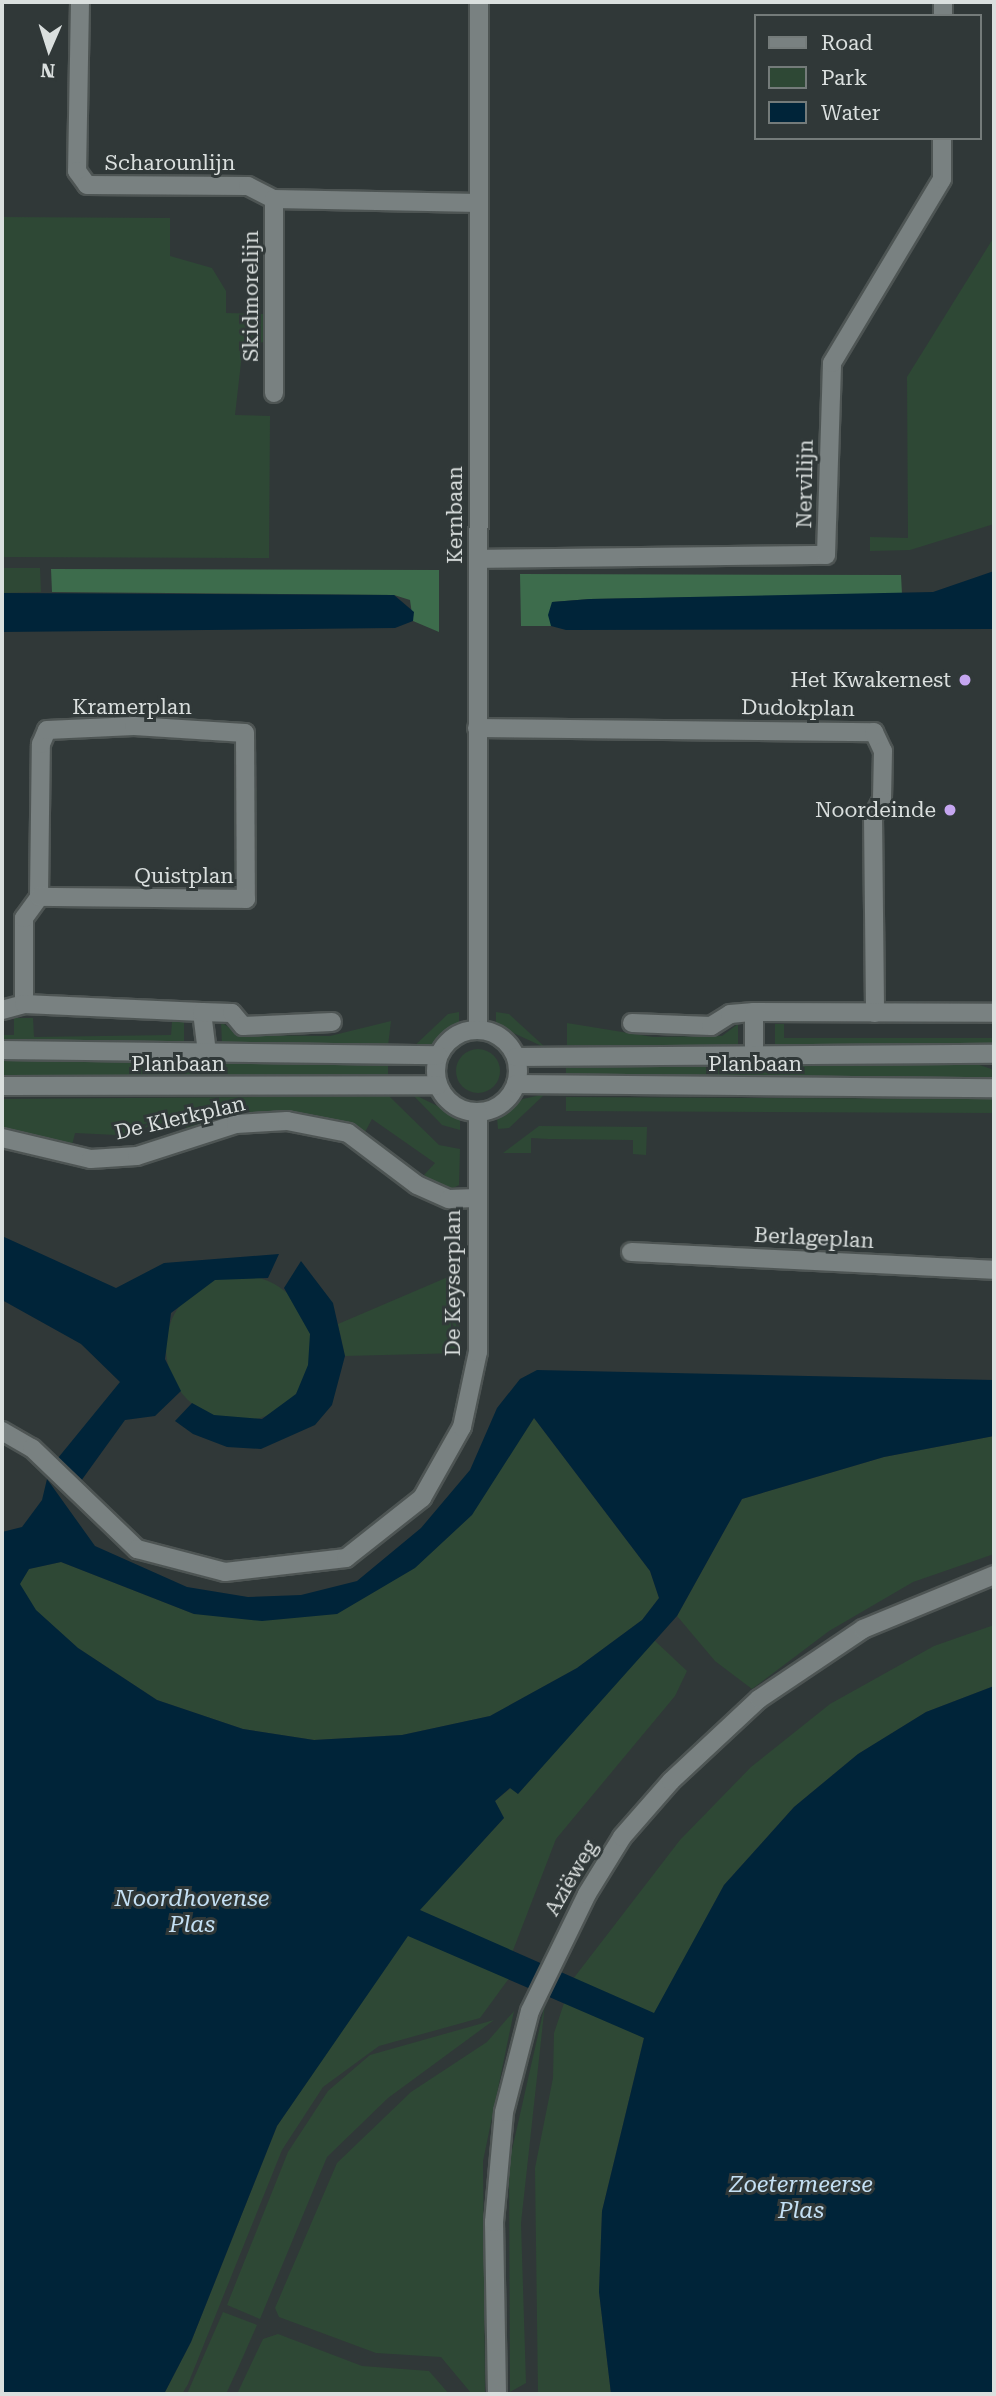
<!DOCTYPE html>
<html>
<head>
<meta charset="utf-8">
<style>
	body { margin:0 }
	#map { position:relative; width:996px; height:2396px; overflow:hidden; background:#303838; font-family:"Roboto Serif",serif }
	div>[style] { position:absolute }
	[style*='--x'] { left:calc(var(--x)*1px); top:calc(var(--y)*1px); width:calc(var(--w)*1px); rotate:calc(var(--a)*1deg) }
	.green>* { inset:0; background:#2e4835 }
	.round { border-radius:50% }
	.forest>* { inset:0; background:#3d6c4c }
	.water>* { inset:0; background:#002439 }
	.roads { filter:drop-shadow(2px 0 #4e5554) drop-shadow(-2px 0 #4e5554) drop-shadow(0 2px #4e5554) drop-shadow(0 -2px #4e5554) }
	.minor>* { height:18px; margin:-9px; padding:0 9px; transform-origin:9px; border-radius:9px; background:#798181 }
	.minor>.ring { margin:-9px; padding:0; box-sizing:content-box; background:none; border:18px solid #798181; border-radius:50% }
	.dots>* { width:19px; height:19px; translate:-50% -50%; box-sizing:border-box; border:4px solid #303838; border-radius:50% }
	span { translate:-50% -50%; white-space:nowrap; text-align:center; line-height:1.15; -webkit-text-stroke:6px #303838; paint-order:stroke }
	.street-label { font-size:21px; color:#dadfde }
	.poi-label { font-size:21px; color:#dadfde }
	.right { translate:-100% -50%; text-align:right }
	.water-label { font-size:23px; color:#c4e0f4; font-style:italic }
	.frame { position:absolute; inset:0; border:4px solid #dadfde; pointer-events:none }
	.legend { position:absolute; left:754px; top:14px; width:228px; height:126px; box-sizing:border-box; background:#303838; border:2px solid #747b7a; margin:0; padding:9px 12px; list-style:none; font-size:21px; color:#dadfde }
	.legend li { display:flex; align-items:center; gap:14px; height:35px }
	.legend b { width:35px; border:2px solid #747b7a }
	.north { position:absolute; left:14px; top:14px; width:70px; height:70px; -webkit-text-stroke:5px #303838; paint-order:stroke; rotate:183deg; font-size:19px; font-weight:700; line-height:28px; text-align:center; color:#dadfde }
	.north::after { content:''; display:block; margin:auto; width:24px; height:32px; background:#dadfde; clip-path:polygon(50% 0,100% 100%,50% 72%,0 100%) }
</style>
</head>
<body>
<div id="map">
	<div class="green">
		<div style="clip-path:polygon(2px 217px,170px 218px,170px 256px,212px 268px,226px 291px,226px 313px,263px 314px,264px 342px,243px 345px,235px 415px,270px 416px,269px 558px,2px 557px)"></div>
		<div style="clip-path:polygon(994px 237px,994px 524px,910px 550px,870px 551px,870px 537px,908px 538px,907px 377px)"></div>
		<div style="clip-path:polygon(2px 568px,40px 568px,41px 592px,2px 593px)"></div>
		<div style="clip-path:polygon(459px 1012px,459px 1023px,432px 1045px,410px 1050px,448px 1014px)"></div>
		<div style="clip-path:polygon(496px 1012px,509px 1014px,546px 1048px,496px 1025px)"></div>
		<div style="clip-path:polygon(14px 1018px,33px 1018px,34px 1037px,171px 1035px,172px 1022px,184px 1022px,184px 1041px,2px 1042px,2px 1035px,14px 1035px)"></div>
		<div style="clip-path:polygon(391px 1021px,388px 1046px,222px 1044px,221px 1022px,240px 1035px,330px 1036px)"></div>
		<div style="clip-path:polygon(567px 1023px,653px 1037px,722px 1036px,738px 1024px,738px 1045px,567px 1045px)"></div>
		<div style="clip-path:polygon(775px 1024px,784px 1024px,784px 1038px,994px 1038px,994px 1046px,775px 1047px)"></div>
		<div class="round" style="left:456px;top:1049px;width:44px;height:44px"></div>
		<div style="clip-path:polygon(2px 1060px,363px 1061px,388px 1064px,388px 1078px,2px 1079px)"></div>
		<div style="clip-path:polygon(566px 1063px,974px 1063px,994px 1070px,994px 1082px,566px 1079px)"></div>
		<div style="clip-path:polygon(411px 1093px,460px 1117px,460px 1130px,442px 1125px)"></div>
		<div style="clip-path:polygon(545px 1094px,509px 1128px,498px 1129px,497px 1117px,523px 1099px)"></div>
		<div style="clip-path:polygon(389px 1096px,439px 1145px,460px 1149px,459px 1185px,448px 1191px,435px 1185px,424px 1175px,435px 1163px,372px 1119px,364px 1134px,307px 1116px,273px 1115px,189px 1134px,182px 1118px,117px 1135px,75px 1133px,71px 1149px,2px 1130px,2px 1099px)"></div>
		<div style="clip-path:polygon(566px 1097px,994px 1099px,994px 1113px,566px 1111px)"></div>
		<div style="clip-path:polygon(539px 1126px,647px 1127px,646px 1155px,633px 1154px,633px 1140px,549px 1139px,531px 1138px,531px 1153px,503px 1153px)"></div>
		<div style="clip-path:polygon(455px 1274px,461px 1353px,345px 1356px,338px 1324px)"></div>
		<div class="round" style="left:166px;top:1275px;width:146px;height:146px"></div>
		<div style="clip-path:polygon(534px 1418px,650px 1571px,659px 1598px,642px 1620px,577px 1668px,490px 1716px,402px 1735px,314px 1740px,243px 1729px,157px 1700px,78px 1648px,35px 1610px,19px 1584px,29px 1569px,61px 1562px,194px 1614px,337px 1614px,502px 1465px)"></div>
		<div style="clip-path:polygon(994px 1436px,994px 1554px,913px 1582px,829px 1631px,752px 1689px,715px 1661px,677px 1616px,742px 1499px,884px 1457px)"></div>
		<div style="clip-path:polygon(994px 1625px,994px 1686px,926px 1712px,858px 1754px,794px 1807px,724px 1885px,654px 2014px,573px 1979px,680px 1840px,751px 1767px,830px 1704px,934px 1646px)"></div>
		<div style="clip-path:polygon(653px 1639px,687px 1671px,675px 1696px,556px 1839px,512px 1953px,419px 1910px,504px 1818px,495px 1801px,511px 1788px,518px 1794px)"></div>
		<div style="clip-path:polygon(407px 1935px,510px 1977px,480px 2018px,379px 2046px,323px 2087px,282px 2150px,188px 2384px,182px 2394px,164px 2394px,191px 2342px,277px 2126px)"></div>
		<div style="clip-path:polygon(565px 2000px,644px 2038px,602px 2211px,599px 2292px,611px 2394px,538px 2394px,535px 2168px,553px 2078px,554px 2033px)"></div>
		<div style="clip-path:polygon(545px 2004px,521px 2223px,526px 2383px,510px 2392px,509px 2163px)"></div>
		<div style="clip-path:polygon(514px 2011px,483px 2161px,485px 2393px,471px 2393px,441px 2357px,376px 2353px,279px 2317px,275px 2308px,337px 2163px,411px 2092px,487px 2042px)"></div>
		<div style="clip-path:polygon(494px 2020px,388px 2098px,327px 2157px,260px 2319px,227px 2305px,288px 2152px,328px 2091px,370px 2055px)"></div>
		<div style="clip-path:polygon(223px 2312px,257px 2325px,239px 2366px,226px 2394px,187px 2394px)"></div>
		<div style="clip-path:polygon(278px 2334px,362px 2366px,429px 2371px,449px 2394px,237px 2394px,263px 2339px)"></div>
	</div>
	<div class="forest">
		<div style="clip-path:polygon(51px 569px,439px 570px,439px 632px,413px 621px,410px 600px,394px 595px,52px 592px)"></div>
		<div style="clip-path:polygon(520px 574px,901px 575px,902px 594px,590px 599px,552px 602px,551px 626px,521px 626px)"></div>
	</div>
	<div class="water">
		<div style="clip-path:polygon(994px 571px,994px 629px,566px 630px,551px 626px,548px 615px,552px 602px,590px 599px,933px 592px)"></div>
		<div style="clip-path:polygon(2px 593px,394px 595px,414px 612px,413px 621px,395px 628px,2px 632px)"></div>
		<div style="clip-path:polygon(2px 1236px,116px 1288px,164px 1263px,279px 1254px,268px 1278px,215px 1280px,171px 1313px,165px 1359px,181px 1391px,155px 1416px,125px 1420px,81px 1481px,58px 1458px,120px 1382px,81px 1344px,2px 1300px)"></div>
		<div style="clip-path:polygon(301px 1261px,333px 1303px,345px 1356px,332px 1405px,315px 1425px,261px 1449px,227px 1447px,193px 1434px,175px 1421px,192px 1403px,214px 1415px,262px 1419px,296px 1394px,308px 1365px,310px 1334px,284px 1288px)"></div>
		<div style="clip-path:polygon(evenodd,537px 1370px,994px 1380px,994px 1436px,884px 1457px,742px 1499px,677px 1616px,518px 1794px,510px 1788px,495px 1801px,504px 1818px,420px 1910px,654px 2013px,724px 1885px,794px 1807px,858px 1754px,926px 1712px,994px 1686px,994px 2394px,611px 2394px,599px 2292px,602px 2211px,644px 2038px,408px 1936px,277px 2126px,191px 2342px,164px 2394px,2px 2394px,2px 1532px,22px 1527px,42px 1500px,47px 1479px,95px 1546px,187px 1587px,248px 1597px,301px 1595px,357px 1581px,421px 1528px,470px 1470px,497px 1408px,520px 1379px,537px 1370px,534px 1418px,650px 1571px,659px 1598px,642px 1620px,577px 1668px,490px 1716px,402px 1735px,314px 1740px,243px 1729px,157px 1700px,78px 1648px,36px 1610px,20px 1584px,29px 1569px,61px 1562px,194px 1614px,262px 1621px,337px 1614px,415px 1568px,472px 1515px,534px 1418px)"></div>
	</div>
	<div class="roads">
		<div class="minor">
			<div style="--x:80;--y:2;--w:169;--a:91"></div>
			<div style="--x:77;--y:171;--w:17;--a:54"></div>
			<div style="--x:87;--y:185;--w:161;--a:0.4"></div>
			<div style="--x:248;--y:186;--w:29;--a:27"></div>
			<div style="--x:274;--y:199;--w:205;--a:1.1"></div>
			<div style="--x:943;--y:2;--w:14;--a:90"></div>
			<div style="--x:274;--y:393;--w:194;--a:-90"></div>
			<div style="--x:478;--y:559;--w:348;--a:-0.7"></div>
			<div style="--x:826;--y:555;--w:192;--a:-88.2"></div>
			<div style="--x:832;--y:363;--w:214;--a:-59.1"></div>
			<div style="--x:942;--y:179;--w:41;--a:-90"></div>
			<div style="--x:477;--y:728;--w:397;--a:0.6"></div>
			<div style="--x:874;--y:732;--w:21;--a:65"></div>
			<div style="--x:883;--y:751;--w:49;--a:91.2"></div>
			<div style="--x:882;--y:800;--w:19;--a:118"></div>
			<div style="--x:873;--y:817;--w:196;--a:89.4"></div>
			<div style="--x:24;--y:1004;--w:86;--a:-90"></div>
			<div style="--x:24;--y:918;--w:26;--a:-54"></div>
			<div style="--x:39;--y:897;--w:153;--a:-89.3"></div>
			<div style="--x:41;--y:744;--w:15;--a:-67"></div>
			<div style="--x:47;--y:730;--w:87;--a:-2.6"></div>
			<div style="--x:134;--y:726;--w:111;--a:3.6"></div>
			<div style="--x:245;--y:733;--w:166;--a:89.7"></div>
			<div style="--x:246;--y:899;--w:207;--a:-179.4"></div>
			<div style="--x:2;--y:1010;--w:23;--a:-15"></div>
			<div style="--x:24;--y:1004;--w:178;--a:2.6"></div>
			<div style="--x:202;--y:1012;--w:39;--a:83"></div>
			<div style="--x:202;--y:1012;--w:30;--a:2"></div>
			<div style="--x:232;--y:1013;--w:17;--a:50"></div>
			<div style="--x:243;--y:1026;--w:89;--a:-2.6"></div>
			<div style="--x:632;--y:1023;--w:79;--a:2.2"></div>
			<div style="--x:711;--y:1026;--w:22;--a:-32"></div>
			<div style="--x:730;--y:1014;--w:24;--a:-5"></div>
			<div style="--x:754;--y:1012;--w:240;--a:0.2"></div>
			<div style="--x:478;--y:1029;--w:1027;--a:-89.94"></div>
			<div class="ring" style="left:436px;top:1030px;width:64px;height:64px"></div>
			<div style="--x:2;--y:1050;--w:436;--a:0.7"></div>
			<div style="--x:754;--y:1054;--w:42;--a:-90"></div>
			<div style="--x:516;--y:1057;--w:478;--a:-0.4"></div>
			<div style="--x:516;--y:1084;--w:478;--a:0.5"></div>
			<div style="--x:2;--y:1086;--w:436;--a:-0.1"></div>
			<div style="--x:2;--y:1138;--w:91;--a:13.3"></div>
			<div style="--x:91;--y:1159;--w:46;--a:-3.7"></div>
			<div style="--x:137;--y:1156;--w:104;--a:-17.9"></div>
			<div style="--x:236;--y:1124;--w:51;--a:-3.4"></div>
			<div style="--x:287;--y:1121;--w:62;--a:11.1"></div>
			<div style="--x:348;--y:1133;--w:86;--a:37"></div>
			<div style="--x:417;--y:1185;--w:35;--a:24"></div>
			<div style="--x:449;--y:1199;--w:27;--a:-2"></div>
			<div style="--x:631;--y:1252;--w:363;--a:2.8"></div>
			<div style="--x:2;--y:1431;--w:34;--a:30"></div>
			<div style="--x:32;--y:1448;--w:146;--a:43.9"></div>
			<div style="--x:137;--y:1549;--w:91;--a:14.6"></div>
			<div style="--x:225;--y:1572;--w:122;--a:-6.6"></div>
			<div style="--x:346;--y:1558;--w:97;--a:-38.3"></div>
			<div style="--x:422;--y:1498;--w:81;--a:-60.6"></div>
			<div style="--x:462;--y:1427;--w:77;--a:-78"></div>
			<div style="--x:478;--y:1352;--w:240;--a:-90"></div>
			<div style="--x:497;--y:2394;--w:172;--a:-91"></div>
			<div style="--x:494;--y:2222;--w:110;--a:-84.8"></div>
			<div style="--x:504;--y:2112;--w:104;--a:-75.6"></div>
			<div style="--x:530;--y:2011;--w:130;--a:-64"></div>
			<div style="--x:587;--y:1894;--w:67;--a:-58.4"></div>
			<div style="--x:622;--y:1837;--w:74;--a:-48.8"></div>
			<div style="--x:671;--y:1781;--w:120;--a:-43"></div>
			<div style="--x:759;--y:1699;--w:125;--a:-33.9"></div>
			<div style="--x:863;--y:1629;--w:142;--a:-22.4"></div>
		</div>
	</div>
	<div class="dots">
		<div style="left:965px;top:680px;background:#c5a6f0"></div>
		<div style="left:950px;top:810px;background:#c5a6f0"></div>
	</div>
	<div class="street-label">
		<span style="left:170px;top:163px">Scharounlijn</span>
		<span style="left:251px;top:296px;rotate:-90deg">Skidmorelijn</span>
		<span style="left:805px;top:484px;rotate:-89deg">Nervilijn</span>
		<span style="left:455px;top:515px;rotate:-90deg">Kernbaan</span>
		<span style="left:132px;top:707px">Kramerplan</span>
		<span style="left:798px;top:708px;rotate:1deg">Dudokplan</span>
		<span style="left:184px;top:876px">Quistplan</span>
		<span style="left:178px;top:1064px">Planbaan</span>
		<span style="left:755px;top:1064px">Planbaan</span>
		<span style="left:180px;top:1118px;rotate:-13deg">De Klerkplan</span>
		<span style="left:814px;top:1238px;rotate:3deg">Berlageplan</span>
		<span style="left:453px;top:1283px;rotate:-90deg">De Keyserplan</span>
		<span style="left:571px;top:1878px;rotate:-60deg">Aziëweg</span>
	</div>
	<div class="poi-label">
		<span class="right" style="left:951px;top:680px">Het Kwakernest</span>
		<span class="right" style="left:936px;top:810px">Noordeinde</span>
	</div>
	<div class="water-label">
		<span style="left:192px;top:1912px">Noordhovense<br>Plas</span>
		<span style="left:801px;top:2198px">Zoetermeerse<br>Plas</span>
	</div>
	<div class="frame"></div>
	<ul class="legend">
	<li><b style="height:9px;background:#798181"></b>Road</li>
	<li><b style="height:19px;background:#2e4835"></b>Park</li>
	<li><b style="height:19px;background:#002439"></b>Water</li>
	</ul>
	<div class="north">N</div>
</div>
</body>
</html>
